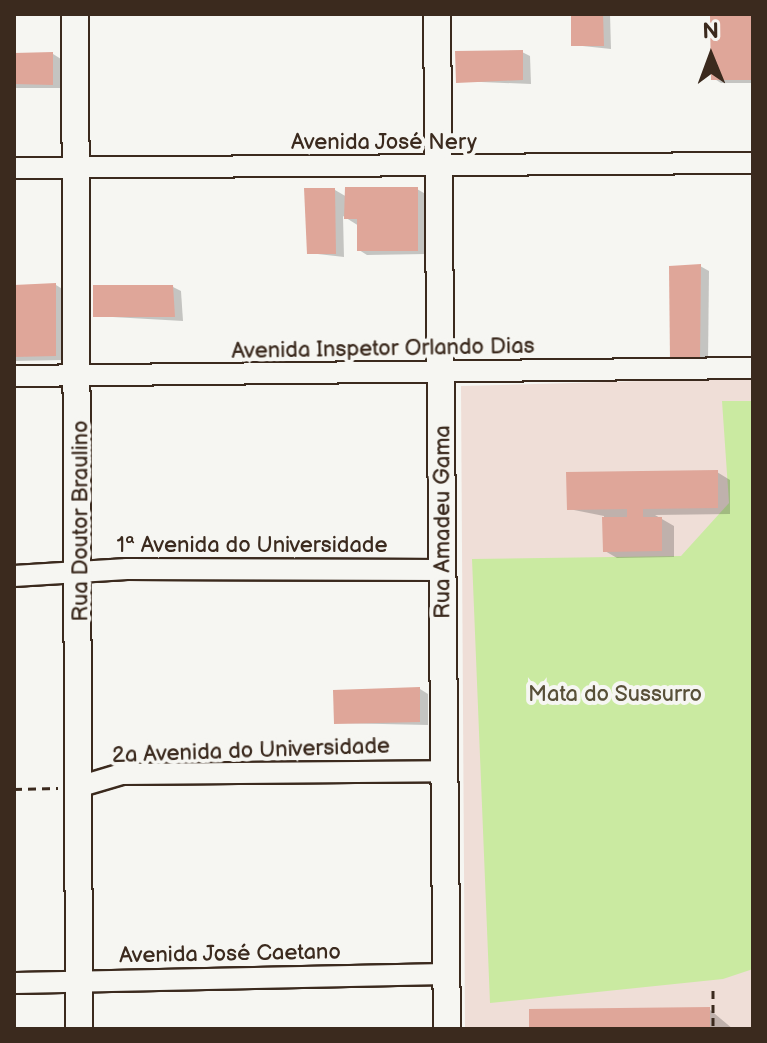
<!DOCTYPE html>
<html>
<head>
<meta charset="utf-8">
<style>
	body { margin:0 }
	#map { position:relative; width:767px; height:1043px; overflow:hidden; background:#f6f6f2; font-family:"Balsamiq Sans",sans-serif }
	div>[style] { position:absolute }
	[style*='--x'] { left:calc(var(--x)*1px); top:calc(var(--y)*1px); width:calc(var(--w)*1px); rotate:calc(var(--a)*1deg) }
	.built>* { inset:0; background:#efded7 }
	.green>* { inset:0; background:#caeaa1 }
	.shadow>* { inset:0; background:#0003 }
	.building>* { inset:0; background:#dfa699 }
	.path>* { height:3px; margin-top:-1.5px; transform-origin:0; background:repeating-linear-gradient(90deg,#3b2a1e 0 8px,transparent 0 14px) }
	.roads { filter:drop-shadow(2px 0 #3b2a1e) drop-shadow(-2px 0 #3b2a1e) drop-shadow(0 2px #3b2a1e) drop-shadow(0 -2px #3b2a1e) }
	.minor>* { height:20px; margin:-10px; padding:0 10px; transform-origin:10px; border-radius:10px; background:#f6f6f2 }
	.tertiary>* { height:26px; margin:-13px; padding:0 13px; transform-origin:13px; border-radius:13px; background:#f6f6f2 }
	span { translate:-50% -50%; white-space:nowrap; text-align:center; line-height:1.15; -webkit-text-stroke:8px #f6f6f2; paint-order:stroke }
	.street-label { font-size:22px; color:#3b2a1e }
	.park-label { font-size:22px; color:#585038 }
	.frame { position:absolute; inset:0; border:16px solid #3b2a1e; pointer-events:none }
	.north { position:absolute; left:671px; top:16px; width:80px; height:80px; -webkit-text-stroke:6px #f6f6f2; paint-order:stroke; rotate:359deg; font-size:22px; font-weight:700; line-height:32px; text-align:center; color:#3b2a1e }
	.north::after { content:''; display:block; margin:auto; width:28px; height:36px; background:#3b2a1e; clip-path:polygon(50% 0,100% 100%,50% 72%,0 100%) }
</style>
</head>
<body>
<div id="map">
	<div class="built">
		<div style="clip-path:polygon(753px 378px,753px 1029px,465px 1029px,461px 386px)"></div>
	</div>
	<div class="green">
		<div style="clip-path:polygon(722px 401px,753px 401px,753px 969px,723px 979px,490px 1003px,472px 559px,681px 556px,729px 503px)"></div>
	</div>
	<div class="shadow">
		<div style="clip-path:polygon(573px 14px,610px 14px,611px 49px,573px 45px)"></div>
		<div style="clip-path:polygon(753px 17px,753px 83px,721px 83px,713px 78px)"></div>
		<div style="clip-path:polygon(522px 52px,530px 56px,531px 84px,458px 81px)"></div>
		<div style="clip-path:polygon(53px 54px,61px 59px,61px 88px,14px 88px,14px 55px)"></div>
		<div style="clip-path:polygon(417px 189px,434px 199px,426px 254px,367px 255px,359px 250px,359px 226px,343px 216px,344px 257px,309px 253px,335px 190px,347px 197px)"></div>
		<div style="clip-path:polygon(700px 266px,709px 271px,708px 362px,680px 364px)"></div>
		<div style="clip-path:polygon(56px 285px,64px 290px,63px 360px,14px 361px,14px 287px)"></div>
		<div style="clip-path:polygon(173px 287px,181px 291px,183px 321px,95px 316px)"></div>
		<div style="clip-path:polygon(717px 472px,730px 480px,730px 514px,655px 515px,674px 526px,674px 557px,617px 558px,605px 551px,604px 516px,569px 509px)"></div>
		<div style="clip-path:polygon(420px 689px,428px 694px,428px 725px,336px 723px)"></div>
		<div style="clip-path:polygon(709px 1009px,733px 1029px,531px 1029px)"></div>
	</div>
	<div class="building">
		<div style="clip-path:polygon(571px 14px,603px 14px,604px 46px,571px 46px)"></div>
		<div style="clip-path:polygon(753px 15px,753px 80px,711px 80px,710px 16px)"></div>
		<div style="clip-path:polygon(523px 50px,523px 80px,456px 83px,455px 51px)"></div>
		<div style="clip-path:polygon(53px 52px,53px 85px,14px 84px,14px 53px)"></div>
		<div style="clip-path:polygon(345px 187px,418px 187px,418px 251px,357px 251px,357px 219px,344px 219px)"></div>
		<div style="clip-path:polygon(304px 188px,335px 188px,336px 254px,307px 254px)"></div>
		<div style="clip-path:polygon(701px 264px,700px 359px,670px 360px,669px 266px)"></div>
		<div style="clip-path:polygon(56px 283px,56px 356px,14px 357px,14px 285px)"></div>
		<div style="clip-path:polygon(93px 285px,173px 285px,175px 317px,93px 317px)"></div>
		<div style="clip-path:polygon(718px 470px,718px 508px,643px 509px,643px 517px,662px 517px,662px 551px,603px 552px,602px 517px,627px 517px,627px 509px,567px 510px,566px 472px)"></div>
		<div style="clip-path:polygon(420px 687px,420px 722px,334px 724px,333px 690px)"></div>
		<div style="clip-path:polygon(710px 1007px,710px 1029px,529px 1029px,529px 1009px)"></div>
	</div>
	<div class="path">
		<div style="--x:14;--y:789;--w:44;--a:-1.3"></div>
		<div style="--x:713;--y:990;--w:39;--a:90"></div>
	</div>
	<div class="roads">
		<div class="minor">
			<div style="--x:14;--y:168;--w:739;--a:-0.39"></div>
			<div style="--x:14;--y:376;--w:739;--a:-0.62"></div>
			<div style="--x:14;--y:576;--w:113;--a:-3.5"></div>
			<div style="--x:127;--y:569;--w:316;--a:0.2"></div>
			<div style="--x:78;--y:787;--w:46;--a:-16.5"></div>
			<div style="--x:122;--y:774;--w:321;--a:-0.5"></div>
			<div style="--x:14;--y:983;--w:433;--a:-1.2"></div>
		</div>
		<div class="tertiary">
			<div style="--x:75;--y:14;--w:1015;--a:89.77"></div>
			<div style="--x:437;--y:14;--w:1015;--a:89.44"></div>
		</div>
	</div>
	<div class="street-label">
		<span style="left:384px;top:143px">Avenida José Nery</span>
		<span style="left:383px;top:349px;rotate:-1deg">Avenida Inspetor Orlando Dias</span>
		<span style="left:81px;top:521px;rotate:-90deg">Rua Doutor Braulino</span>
		<span style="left:443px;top:522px;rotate:-90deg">Rua Amadeu Gama</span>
		<span style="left:252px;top:546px">1ª Avenida do Universidade</span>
		<span style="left:251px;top:751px;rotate:-2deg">2a Avenida do Universidade</span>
		<span style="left:230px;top:954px;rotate:-1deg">Avenida José Caetano</span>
	</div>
	<div class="park-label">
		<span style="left:615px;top:695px">Mata do Sussurro</span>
	</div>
	<div class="frame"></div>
	<div class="north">N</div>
</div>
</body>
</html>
